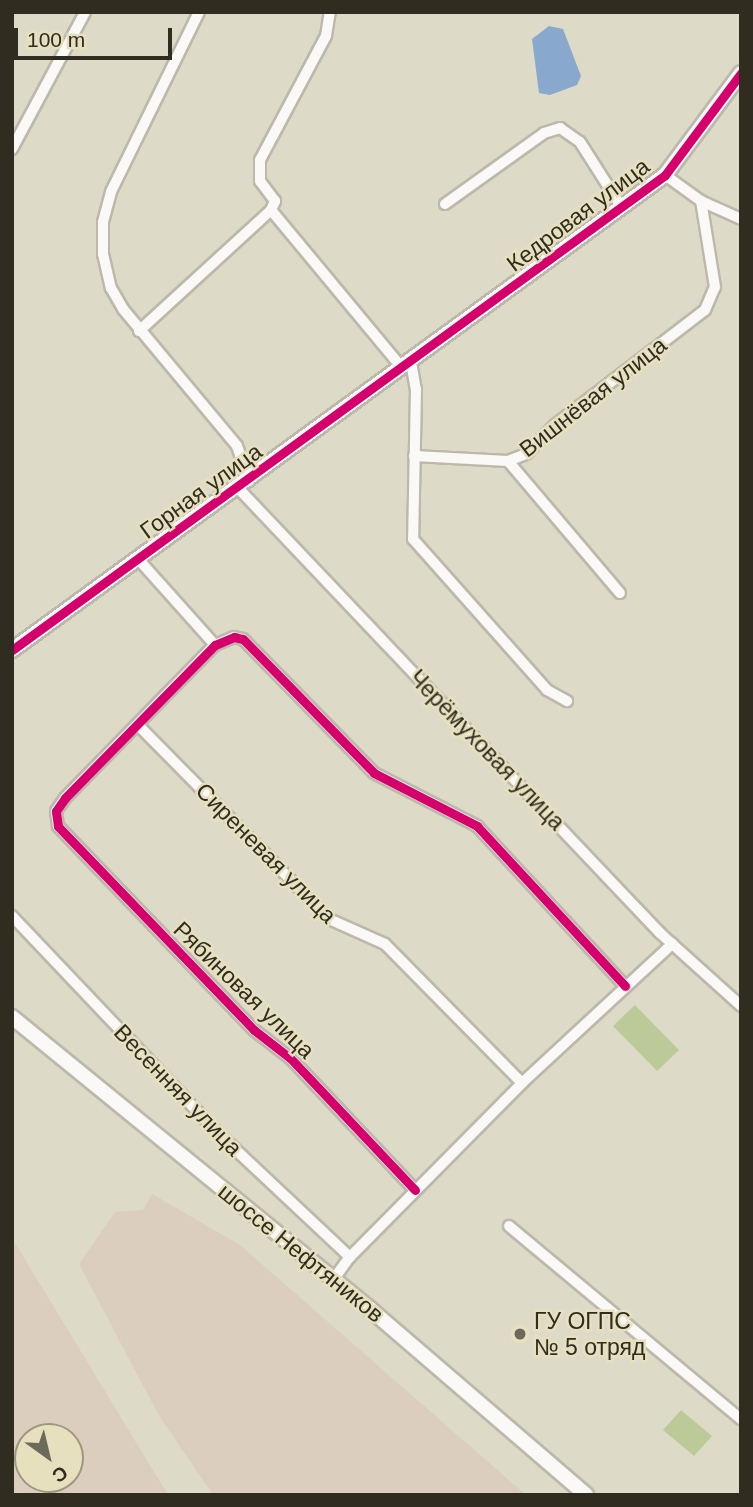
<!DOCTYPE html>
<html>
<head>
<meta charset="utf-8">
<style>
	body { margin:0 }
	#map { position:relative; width:753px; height:1507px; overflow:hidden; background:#dedac8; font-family:Arial,sans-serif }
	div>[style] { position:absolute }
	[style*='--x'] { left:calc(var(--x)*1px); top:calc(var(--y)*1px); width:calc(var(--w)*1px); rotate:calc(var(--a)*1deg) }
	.industrial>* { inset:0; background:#dbcebe }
	.green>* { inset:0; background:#bcca9a }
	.water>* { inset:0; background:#88a8ce }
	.roads { filter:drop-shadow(2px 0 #bcb9ab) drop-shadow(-2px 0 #bcb9ab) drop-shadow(0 2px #bcb9ab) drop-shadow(0 -2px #bcb9ab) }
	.street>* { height:10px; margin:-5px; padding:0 5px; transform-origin:5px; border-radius:5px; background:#faf9f7 }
	.secondary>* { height:14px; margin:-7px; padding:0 7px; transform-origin:7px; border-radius:7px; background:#faf9f7 }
	.cycleway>* { height:9px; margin:-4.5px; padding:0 4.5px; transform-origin:4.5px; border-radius:4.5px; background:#d6006c }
	.dots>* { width:19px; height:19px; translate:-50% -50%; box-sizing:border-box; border:4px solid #e7e0bf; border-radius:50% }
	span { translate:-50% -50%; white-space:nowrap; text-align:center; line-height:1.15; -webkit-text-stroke:5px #e7e0bf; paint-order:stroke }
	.street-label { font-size:23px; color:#302d20 }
	.poi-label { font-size:23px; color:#302d20 }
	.left { translate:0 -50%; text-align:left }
	.frame { position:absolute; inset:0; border:14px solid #302d20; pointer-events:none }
	.north { position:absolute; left:14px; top:1423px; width:70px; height:70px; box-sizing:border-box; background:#e7e0bf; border:2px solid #9e987f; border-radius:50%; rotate:146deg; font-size:19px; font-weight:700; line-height:28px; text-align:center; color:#302d20 }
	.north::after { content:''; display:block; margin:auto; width:24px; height:32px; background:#6d6a5b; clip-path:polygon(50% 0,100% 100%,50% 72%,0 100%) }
	.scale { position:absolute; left:14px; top:28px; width:158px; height:32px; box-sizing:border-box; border:4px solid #302d20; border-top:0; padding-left:9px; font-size:21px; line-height:24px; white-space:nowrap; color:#302d20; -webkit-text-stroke:5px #e7e0bf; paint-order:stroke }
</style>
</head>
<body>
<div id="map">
	<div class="industrial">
		<div style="clip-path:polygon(152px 1194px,240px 1245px,526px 1495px,213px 1495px,158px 1414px,79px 1264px,115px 1212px,143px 1210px)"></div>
		<div style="clip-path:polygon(evenodd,12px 1238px,168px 1495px,12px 1495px,12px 1238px,28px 1437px,70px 1437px,70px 1479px,28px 1479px,28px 1437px)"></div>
	</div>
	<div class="green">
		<div style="clip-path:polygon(635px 1005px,679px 1050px,657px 1071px,613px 1026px)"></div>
		<div style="clip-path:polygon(681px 1410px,712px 1436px,694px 1456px,663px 1430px)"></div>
	</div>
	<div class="water">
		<div style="clip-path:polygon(549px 26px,563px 29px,581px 76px,577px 85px,550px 95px,539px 93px,532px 39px)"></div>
	</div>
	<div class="roads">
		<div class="street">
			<div style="--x:199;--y:12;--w:200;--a:116.1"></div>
			<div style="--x:111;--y:192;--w:31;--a:105"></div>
			<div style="--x:103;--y:222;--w:32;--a:90"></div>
			<div style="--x:103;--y:254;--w:35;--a:77"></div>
			<div style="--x:111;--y:288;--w:24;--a:60"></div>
			<div style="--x:123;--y:309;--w:178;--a:50.2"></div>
			<div style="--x:237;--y:446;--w:37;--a:71"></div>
			<div style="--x:12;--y:149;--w:155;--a:-61.9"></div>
			<div style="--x:665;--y:175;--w:44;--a:35.8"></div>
			<div style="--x:701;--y:201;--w:44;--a:24.2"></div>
			<div style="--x:445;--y:204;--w:122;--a:-35.6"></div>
			<div style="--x:544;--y:133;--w:17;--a:-17"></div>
			<div style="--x:560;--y:128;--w:24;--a:35"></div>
			<div style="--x:580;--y:142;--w:78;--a:57.5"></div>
			<div style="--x:271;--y:210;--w:10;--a:-66"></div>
			<div style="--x:275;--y:201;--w:25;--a:-127"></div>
			<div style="--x:260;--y:181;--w:21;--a:-90"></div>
			<div style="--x:260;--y:160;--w:140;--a:-62"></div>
			<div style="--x:326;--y:36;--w:24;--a:-81"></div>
			<div style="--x:271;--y:210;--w:205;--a:50.3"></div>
			<div style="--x:139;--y:331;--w:179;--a:-42.5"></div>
			<div style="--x:411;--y:362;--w:27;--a:80"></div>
			<div style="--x:416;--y:389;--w:150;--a:91.1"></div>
			<div style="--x:413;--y:539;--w:202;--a:48.4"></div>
			<div style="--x:547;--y:690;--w:23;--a:29"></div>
			<div style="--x:414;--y:456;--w:94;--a:3"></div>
			<div style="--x:508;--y:461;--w:19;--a:-21"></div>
			<div style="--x:526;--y:454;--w:41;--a:-45"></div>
			<div style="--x:555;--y:425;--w:189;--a:-37.5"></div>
			<div style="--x:705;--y:310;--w:25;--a:-67"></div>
			<div style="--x:715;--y:287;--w:87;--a:-99.2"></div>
			<div style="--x:508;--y:461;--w:173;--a:49.7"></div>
			<div style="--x:238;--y:488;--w:613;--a:46.52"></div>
			<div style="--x:660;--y:933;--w:109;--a:42"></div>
			<div style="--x:139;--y:560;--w:114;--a:48.2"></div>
			<div style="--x:139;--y:726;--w:271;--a:45.4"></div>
			<div style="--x:329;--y:919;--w:61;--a:24.1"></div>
			<div style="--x:385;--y:944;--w:195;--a:45.4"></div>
			<div style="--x:12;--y:916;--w:302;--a:46.5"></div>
			<div style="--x:220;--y:1135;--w:178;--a:43.2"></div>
			<div style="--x:415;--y:1190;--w:182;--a:-133.4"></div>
			<div style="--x:290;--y:1058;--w:46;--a:-142.1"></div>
			<div style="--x:254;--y:1030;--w:283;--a:-133.9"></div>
			<div style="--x:58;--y:826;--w:15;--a:-98"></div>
			<div style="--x:56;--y:811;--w:16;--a:-55"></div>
			<div style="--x:65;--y:798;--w:214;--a:-45.6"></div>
			<div style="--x:215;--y:645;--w:21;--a:-23"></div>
			<div style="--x:234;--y:637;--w:9;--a:13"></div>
			<div style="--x:243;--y:639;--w:187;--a:45.6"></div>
			<div style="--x:374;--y:773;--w:116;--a:27.2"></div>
			<div style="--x:477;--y:826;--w:218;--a:47.2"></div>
			<div style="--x:509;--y:1226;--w:302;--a:39.8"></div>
			<div style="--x:333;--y:1280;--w:29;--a:-54"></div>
			<div style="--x:350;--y:1257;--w:245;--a:-45.3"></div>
			<div style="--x:522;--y:1083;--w:205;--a:-42.8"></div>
		</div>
		<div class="secondary">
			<div style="--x:12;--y:650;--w:807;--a:-36.03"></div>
			<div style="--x:665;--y:175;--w:127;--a:-53.3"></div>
			<div style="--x:12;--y:1017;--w:462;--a:39.2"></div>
			<div style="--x:370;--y:1309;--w:285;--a:40.7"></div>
		</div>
	</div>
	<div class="cycleway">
		<div style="--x:12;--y:650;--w:807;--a:-36.03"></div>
		<div style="--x:665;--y:175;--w:127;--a:-53.3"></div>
		<div style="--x:415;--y:1190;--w:182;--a:-133.4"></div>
		<div style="--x:290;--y:1058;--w:46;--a:-142.1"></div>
		<div style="--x:254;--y:1030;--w:283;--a:-133.9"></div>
		<div style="--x:58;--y:826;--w:15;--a:-98"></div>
		<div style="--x:56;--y:811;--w:16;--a:-55"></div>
		<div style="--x:65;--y:798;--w:214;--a:-45.6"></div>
		<div style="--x:215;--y:645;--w:21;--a:-23"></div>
		<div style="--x:234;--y:637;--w:9;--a:13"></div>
		<div style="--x:243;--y:639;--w:187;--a:45.6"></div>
		<div style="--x:374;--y:773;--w:116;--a:27.2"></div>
		<div style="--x:477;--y:826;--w:218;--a:47.2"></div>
	</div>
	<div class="dots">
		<div style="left:520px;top:1334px;background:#6d6a5b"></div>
	</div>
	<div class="street-label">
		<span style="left:578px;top:215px;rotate:-37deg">Кедровая улица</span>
		<span style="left:593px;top:397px;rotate:-38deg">Вишнёвая улица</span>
		<span style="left:201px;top:491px;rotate:-36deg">Горная улица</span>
		<span style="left:487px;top:750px;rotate:46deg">Черёмуховая улица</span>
		<span style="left:266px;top:853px;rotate:45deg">Сиреневая улица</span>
		<span style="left:244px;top:990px;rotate:44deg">Рябиновая улица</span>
		<span style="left:178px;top:1090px;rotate:46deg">Весенняя улица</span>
		<span style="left:301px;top:1253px;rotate:39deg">шоссе Нефтяников</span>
	</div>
	<div class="poi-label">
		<span class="left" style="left:534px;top:1334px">ГУ ОГПС<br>№ 5 отряд</span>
	</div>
	<div class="frame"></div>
	<div class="north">С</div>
	<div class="scale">100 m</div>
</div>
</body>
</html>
